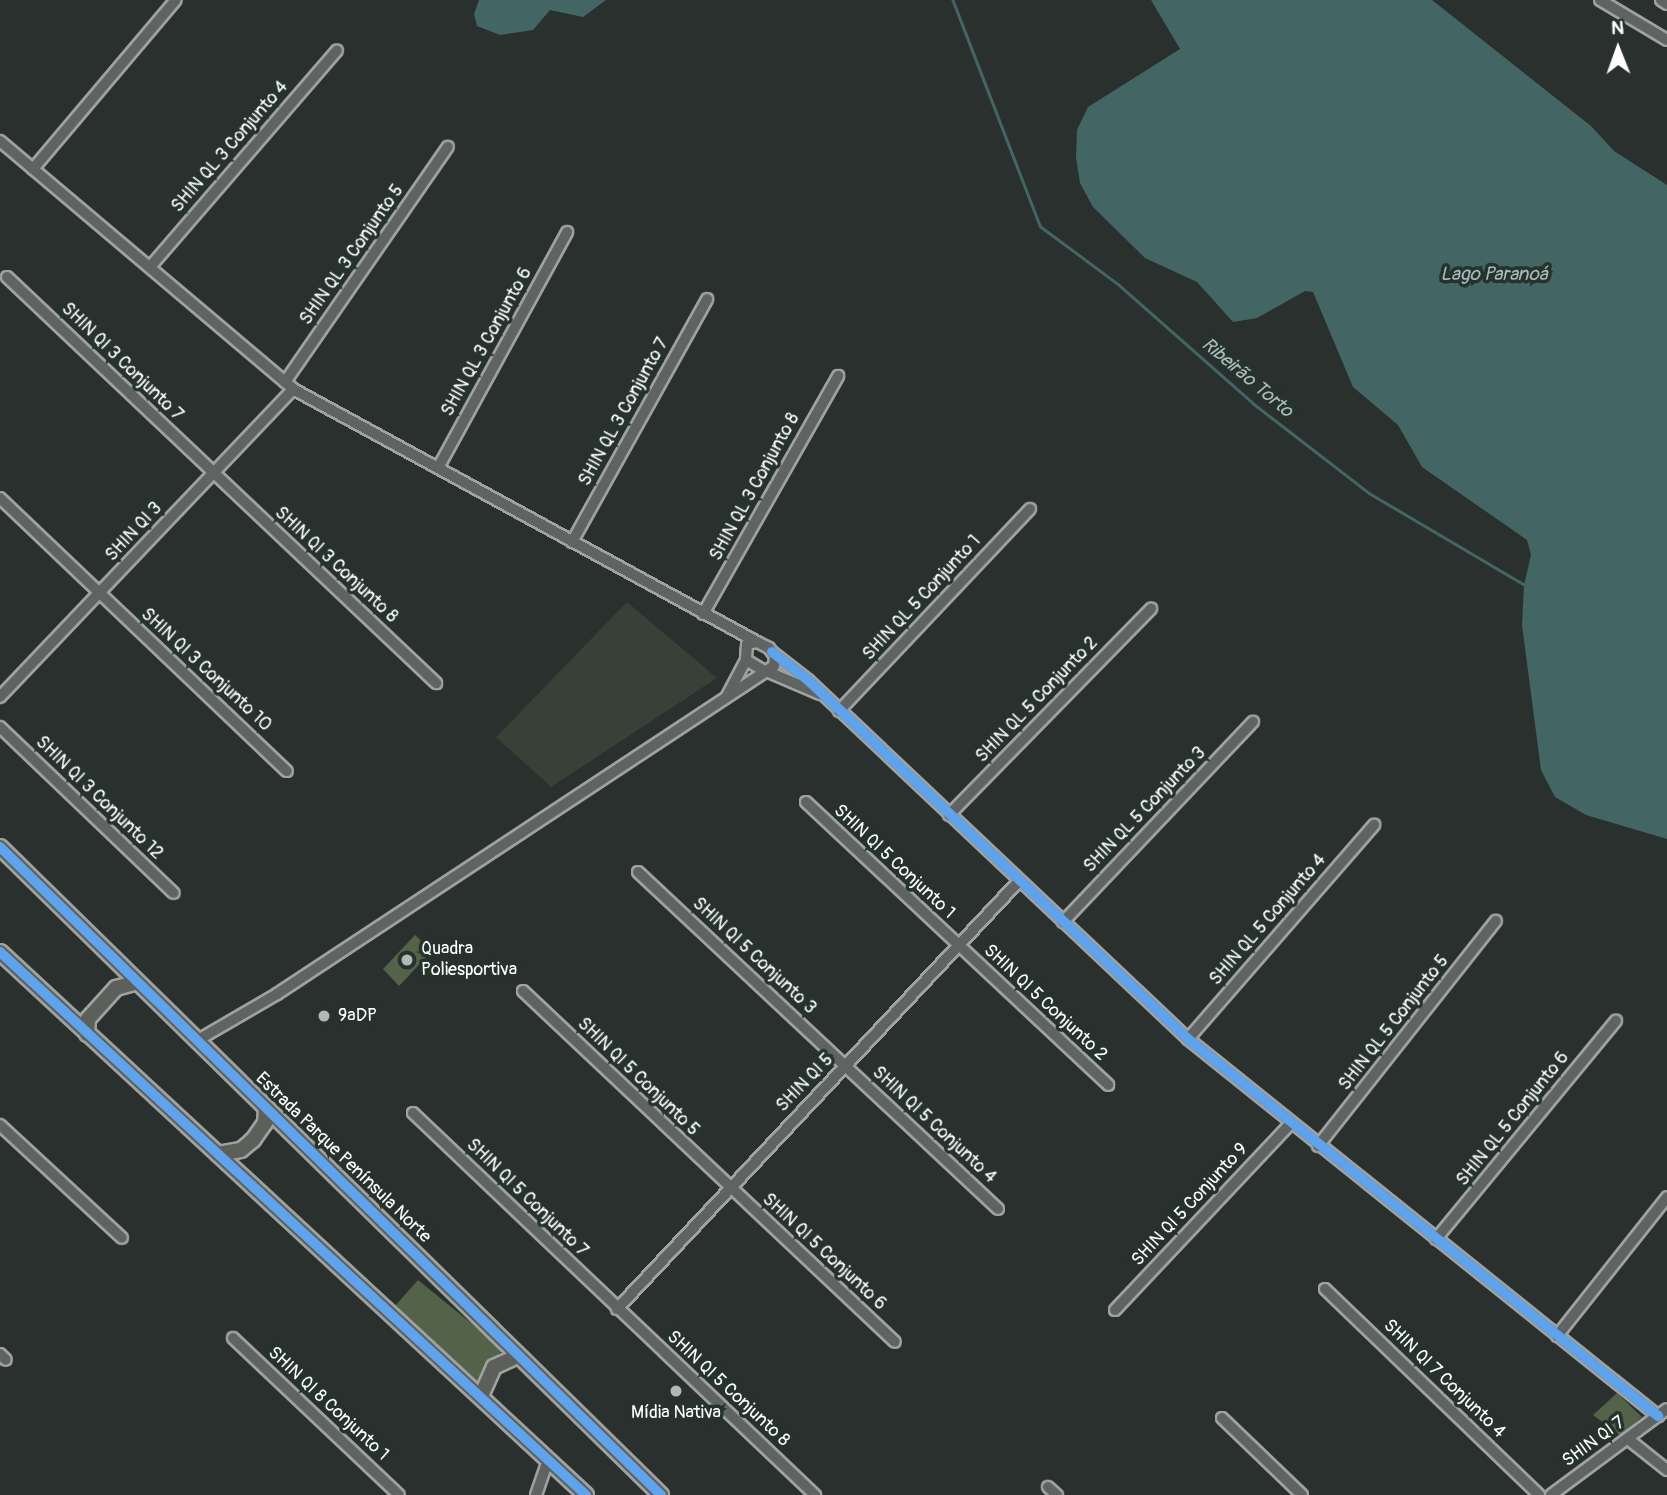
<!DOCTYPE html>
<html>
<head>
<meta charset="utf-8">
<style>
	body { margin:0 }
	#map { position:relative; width:1667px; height:1495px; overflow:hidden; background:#29302d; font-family:Pangolin,sans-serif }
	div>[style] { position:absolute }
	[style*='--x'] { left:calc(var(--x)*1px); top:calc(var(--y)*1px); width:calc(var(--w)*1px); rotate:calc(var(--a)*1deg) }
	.built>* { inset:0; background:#394038 }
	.green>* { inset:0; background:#536349 }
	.water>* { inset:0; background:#436665 }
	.stream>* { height:2.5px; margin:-1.25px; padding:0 1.25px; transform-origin:1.25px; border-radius:1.25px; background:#436665 }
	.roads { filter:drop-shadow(2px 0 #9fa2a0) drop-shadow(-2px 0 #9fa2a0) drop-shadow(0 2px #9fa2a0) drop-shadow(0 -2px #9fa2a0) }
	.minor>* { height:10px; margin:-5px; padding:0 5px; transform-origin:5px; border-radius:5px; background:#5f6362 }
	.major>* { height:14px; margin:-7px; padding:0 7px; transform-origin:7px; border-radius:7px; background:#5d5f5b }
	.cycleway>* { height:10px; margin:-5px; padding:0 5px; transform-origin:5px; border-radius:5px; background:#60a3ed }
	.dots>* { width:19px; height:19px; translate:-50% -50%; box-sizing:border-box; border:4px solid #26332d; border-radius:50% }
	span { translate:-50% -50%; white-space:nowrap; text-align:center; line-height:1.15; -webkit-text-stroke:7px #26332d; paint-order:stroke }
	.street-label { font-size:18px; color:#fff }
	.poi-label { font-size:18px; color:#fff }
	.left { translate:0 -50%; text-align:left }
	.water-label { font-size:19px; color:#acbcbc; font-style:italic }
	.north { position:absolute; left:1583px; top:14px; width:70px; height:70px; -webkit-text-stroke:5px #26332d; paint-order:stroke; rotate:359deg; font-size:19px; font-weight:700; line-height:28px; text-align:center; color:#fff }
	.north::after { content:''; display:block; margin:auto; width:24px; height:32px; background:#fff; clip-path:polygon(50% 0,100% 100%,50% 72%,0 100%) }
</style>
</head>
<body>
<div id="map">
	<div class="built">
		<div style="clip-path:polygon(627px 602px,717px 678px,551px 787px,496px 737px)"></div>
	</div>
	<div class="green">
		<div style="clip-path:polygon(415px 935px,432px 951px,399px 986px,383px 969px)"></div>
		<div style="clip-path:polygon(418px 1280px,503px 1349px,473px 1386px,395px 1306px)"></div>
		<div style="clip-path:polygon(1617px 1393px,1642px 1417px,1620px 1435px,1593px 1415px)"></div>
	</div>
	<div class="water">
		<div style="clip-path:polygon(479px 0,606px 0,583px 17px,550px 10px,533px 30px,500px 35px,477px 26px,474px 14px)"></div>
		<div style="clip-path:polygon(1151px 0,1432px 0,1591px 126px,1614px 151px,1667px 185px,1667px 839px,1586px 815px,1555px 797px,1541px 770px,1522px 625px,1524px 585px,1531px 555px,1527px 540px,1422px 467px,1398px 425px,1353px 387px,1313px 292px,1305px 291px,1257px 318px,1233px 322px,1197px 282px,1145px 258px,1093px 207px,1080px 183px,1076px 158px,1077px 130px,1088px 107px,1180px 49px)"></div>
	</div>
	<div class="stream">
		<div style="--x:953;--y:0;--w:242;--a:68.9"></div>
		<div style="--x:1040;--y:226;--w:97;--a:36.6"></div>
		<div style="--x:1118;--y:284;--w:181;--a:41.4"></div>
		<div style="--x:1254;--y:404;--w:145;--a:37.7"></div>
		<div style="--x:1369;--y:493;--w:181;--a:30.5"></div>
	</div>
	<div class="roads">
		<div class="minor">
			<div style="--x:1600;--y:0;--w:78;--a:30.8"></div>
			<div style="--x:1661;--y:0;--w:7;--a:34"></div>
			<div style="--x:0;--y:141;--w:384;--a:40.2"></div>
			<div style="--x:293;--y:389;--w:528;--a:28.6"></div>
			<div style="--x:33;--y:169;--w:221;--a:-49.8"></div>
			<div style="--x:150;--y:267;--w:286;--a:-49.2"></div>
			<div style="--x:7;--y:277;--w:591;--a:43.42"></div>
			<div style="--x:285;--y:382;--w:286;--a:-55.3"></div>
			<div style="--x:438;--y:468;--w:269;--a:-61.3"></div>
			<div style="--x:0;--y:498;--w:396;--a:43.6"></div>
			<div style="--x:572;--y:542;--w:278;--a:-60.9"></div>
			<div style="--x:703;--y:614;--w:274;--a:-60.4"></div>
			<div style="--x:772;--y:652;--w:46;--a:37.9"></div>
			<div style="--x:808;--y:680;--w:523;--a:43.37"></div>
			<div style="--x:1188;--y:1039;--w:603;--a:38.73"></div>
			<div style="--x:766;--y:671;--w:59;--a:23.1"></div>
			<div style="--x:727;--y:696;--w:41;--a:-62.2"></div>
			<div style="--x:0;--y:697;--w:425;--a:-46.4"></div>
			<div style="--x:839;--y:711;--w:278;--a:-46.6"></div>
			<div style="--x:0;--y:727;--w:240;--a:43.7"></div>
			<div style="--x:806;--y:802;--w:414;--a:43.1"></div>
			<div style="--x:949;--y:815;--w:289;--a:-45.6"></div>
			<div style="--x:638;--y:872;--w:493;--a:43.1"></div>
			<div style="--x:1063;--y:922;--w:276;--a:-46.5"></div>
			<div style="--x:523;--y:991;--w:511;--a:43.34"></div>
			<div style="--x:1188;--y:1039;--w:284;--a:-49"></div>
			<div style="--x:198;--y:1040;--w:91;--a:-30.2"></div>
			<div style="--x:277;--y:994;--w:595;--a:-33.42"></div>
			<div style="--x:774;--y:666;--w:10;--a:-84"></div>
			<div style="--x:775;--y:656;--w:10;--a:-127"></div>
			<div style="--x:769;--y:648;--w:13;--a:-153"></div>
			<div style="--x:757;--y:642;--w:10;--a:169"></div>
			<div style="--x:747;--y:644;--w:16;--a:94"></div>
			<div style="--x:746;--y:660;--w:21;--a:31"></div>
			<div style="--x:413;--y:1113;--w:555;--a:43.54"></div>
			<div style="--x:0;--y:1125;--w:166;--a:42.8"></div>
			<div style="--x:1318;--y:1146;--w:287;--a:-51.7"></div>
			<div style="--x:1436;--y:1239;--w:283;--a:-50.5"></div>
			<div style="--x:1325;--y:1289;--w:297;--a:43.9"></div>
			<div style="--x:617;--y:1309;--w:587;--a:-46.79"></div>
			<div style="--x:1115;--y:1310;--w:255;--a:-46.7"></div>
			<div style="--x:1557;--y:1336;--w:177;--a:-51.6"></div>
			<div style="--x:233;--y:1338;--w:228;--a:43.4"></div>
			<div style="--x:0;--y:1354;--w:8;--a:45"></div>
			<div style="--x:1222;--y:1418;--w:111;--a:43.9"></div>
			<div style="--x:1628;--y:1439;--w:50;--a:38.5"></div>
			<div style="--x:1048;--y:1487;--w:12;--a:42"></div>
			<div style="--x:536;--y:1495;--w:37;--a:-71"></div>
			<div style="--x:1551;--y:1495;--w:144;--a:-36.6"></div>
		</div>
		<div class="major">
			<div style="--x:0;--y:847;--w:926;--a:44.43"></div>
			<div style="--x:0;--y:952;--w:799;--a:42.82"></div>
			<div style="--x:87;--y:1034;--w:15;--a:-86"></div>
			<div style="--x:88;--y:1019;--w:42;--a:-47.9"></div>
			<div style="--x:116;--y:988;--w:20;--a:-15"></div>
			<div style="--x:218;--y:1154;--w:23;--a:-10"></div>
			<div style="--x:241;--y:1150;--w:16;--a:-40"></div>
			<div style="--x:253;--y:1140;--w:21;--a:-55"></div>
			<div style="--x:265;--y:1123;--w:15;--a:-86"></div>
			<div style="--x:481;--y:1396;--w:32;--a:-66"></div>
			<div style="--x:494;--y:1367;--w:26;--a:-25"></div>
		</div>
	</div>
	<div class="cycleway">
		<div style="--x:772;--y:652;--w:46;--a:37.9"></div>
		<div style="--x:808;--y:680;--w:523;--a:43.37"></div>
		<div style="--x:1188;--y:1039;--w:603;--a:38.73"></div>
		<div style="--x:0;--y:847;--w:926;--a:44.43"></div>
		<div style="--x:0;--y:952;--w:799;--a:42.82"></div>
	</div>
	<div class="dots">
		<div style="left:407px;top:960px;background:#b4b7b6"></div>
		<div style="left:324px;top:1016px;background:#b4b7b6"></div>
		<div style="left:676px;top:1391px;background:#b4b7b6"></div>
	</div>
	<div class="street-label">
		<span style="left:230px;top:147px;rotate:-49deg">SHIN QL 3 Conjunto 4</span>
		<span style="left:352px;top:255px;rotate:-55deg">SHIN QL 3 Conjunto 5</span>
		<span style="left:487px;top:342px;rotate:-61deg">SHIN QL 3 Conjunto 6</span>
		<span style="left:122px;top:362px;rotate:44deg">SHIN QI 3 Conjunto 7</span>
		<span style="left:624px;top:412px;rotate:-61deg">SHIN QL 3 Conjunto 7</span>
		<span style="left:755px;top:487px;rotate:-61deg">SHIN QL 3 Conjunto 8</span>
		<span style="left:134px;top:532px;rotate:-47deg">SHIN QI 3</span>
		<span style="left:336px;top:565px;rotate:43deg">SHIN QI 3 Conjunto 8</span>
		<span style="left:922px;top:598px;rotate:-47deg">SHIN QL 5 Conjunto 1</span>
		<span style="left:206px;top:670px;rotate:43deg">SHIN QI 3 Conjunto 10</span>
		<span style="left:1037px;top:700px;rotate:-46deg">SHIN QL 5 Conjunto 2</span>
		<span style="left:99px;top:798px;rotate:44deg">SHIN QI 3 Conjunto 12</span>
		<span style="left:1145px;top:810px;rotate:-46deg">SHIN QL 5 Conjunto 3</span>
		<span style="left:894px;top:862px;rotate:43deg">SHIN QI 5 Conjunto 1</span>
		<span style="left:1268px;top:920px;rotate:-49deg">SHIN QL 5 Conjunto 4</span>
		<span style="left:754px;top:956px;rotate:43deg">SHIN QI 5 Conjunto 3</span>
		<span style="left:1045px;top:1003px;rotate:43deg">SHIN QI 5 Conjunto 2</span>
		<span style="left:1394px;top:1023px;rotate:-52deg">SHIN QL 5 Conjunto 5</span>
		<span style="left:638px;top:1077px;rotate:44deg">SHIN QI 5 Conjunto 5</span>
		<span style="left:805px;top:1083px;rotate:-46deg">SHIN QI 5</span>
		<span style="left:1513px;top:1119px;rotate:-51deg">SHIN QL 5 Conjunto 6</span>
		<span style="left:934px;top:1125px;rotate:43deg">SHIN QI 5 Conjunto 4</span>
		<span style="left:343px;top:1158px;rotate:44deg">Estrada Parque Península Norte</span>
		<span style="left:527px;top:1198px;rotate:44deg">SHIN QI 5 Conjunto 7</span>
		<span style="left:1190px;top:1205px;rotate:-47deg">SHIN QI 5 Conjunto 9</span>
		<span style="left:824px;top:1252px;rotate:43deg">SHIN QI 5 Conjunto 6</span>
		<span style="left:1444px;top:1379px;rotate:44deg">SHIN QI 7 Conjunto 4</span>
		<span style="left:728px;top:1389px;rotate:43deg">SHIN QI 5 Conjunto 8</span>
		<span style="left:328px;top:1404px;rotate:43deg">SHIN QI 8 Conjunto 1</span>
		<span style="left:1594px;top:1442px;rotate:-36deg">SHIN QI 7</span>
	</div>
	<div class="poi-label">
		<span class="left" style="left:421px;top:960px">Quadra<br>Poliesportiva</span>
		<span class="left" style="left:338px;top:1016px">9ªDP</span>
		<span style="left:676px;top:1413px">Mídia Nativa</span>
	</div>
	<div class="water-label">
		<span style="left:1494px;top:275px">Lago Paranoá</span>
		<span style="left:1247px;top:378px;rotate:40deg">Ribeirão Torto</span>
	</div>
	<div class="north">N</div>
</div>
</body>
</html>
